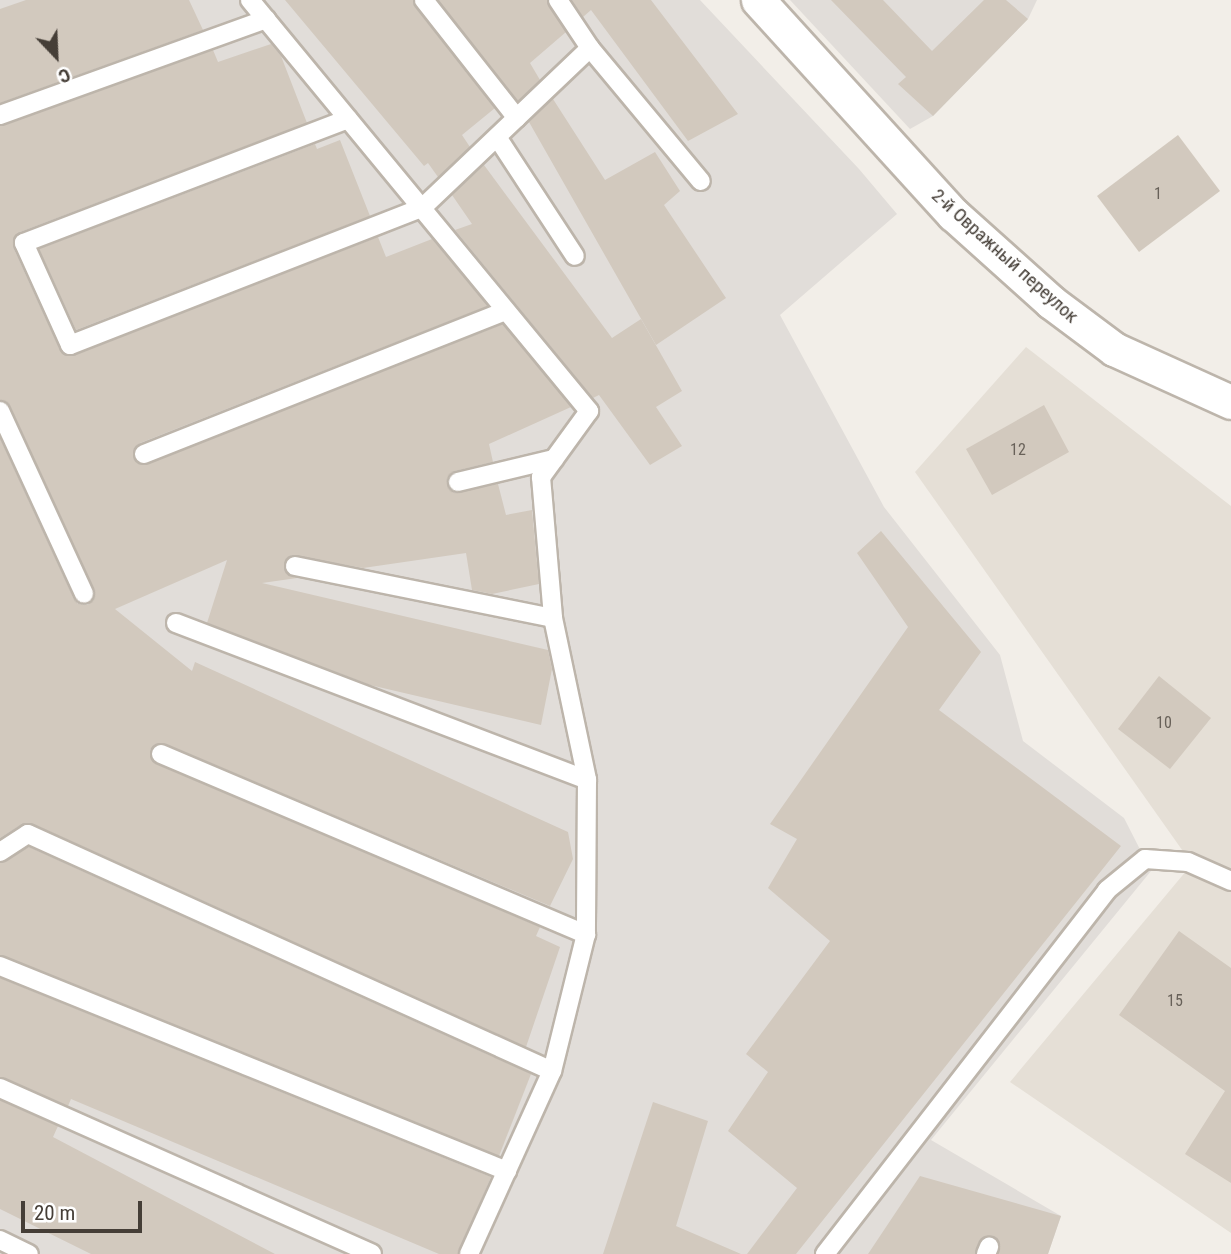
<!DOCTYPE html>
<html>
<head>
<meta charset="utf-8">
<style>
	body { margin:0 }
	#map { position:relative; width:1231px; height:1254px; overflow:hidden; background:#f2eee8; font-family:"Roboto Condensed",sans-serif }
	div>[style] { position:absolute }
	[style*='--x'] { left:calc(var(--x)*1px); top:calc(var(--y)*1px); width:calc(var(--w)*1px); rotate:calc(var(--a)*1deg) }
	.residential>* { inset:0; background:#e5dfd6 }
	.industrial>* { inset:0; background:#e1ddd9 }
	.building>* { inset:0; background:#d2c9be }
	.roads { filter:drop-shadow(2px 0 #bdb5ab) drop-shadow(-2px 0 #bdb5ab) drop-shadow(0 2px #bdb5ab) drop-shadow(0 -2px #bdb5ab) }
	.lane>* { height:18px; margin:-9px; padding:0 9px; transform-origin:9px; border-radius:9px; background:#fff }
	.street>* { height:33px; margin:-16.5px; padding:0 16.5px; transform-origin:16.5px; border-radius:16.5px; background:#fff }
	span { translate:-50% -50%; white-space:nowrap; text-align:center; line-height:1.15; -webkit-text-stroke:6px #fff; paint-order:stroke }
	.number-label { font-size:16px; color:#686159 }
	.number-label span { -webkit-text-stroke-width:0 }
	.street-label { font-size:19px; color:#453e37 }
	.north { position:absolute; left:21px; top:21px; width:70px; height:70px; -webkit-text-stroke:5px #fff; paint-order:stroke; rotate:157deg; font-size:19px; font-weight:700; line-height:28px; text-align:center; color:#453e37 }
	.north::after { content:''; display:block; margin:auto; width:24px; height:32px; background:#453e37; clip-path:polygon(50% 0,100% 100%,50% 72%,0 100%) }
	.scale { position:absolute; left:21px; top:1201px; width:121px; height:32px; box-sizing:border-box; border:4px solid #453e37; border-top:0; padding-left:9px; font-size:21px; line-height:24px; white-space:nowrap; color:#453e37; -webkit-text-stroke:5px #fff; paint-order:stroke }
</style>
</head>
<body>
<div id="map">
	<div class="residential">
		<div style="clip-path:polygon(1026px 347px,1231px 506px,1231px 1233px,1010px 1082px,1192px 864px,915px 472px)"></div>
	</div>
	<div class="industrial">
		<div style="clip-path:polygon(0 0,700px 0,859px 169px,897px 214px,780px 315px,884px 507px,1000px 655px,1023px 741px,1124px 818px,1151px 871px,931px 1140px,1061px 1216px,1048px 1254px,0 1254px)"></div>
		<div style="clip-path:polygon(790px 0,1037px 0,1028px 19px,933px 116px,910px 129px)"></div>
	</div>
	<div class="building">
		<div style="clip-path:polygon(26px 0,189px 0,203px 30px,0 103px,0 9px)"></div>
		<div style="clip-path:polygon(285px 0,413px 0,415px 7px,495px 108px,462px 135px,470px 147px,438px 177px,428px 163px,424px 166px)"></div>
		<div style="clip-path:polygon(438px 0,547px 0,566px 32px,530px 63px,540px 80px,518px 101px)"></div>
		<div style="clip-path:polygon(572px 0,651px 0,738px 114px,688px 141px,591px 10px,583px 17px)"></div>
		<div style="clip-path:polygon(831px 0,883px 0,932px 51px,984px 0,1006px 0,1028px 19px,933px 116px,898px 84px,906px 77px)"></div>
		<div style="clip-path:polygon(271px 44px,281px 56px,307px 123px,20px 232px,15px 237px,13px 247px,60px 350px,69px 356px,378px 237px,386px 257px,432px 239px,488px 306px,140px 443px,133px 453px,136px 462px,142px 465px,503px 324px,571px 407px,489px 444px,493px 462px,455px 471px,447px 479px,449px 489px,455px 493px,498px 484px,506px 515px,532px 510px,539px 584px,492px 594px,472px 590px,466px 553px,363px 568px,292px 555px,286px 559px,284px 569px,288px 575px,297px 578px,262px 583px,548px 650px,552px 669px,541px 725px,370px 685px,207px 623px,227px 560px,115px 609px,192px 671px,195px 662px,568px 832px,573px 859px,550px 906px,165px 744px,155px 745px,150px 750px,152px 760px,157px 764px,540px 927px,536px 936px,560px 947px,526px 1047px,33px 824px,22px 824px,0 838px,0 438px,74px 599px,78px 604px,88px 605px,95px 594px,10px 406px,0 400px,0 126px,213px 50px,218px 62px)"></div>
		<div style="clip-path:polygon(553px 99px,605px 180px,655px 152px,680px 191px,664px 205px,726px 298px,656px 345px,529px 122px)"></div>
		<div style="clip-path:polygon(1178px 135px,1220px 191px,1139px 252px,1097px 196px)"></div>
		<div style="clip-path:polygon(340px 140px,370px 216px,76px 330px,39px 249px,315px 144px,317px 149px)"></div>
		<div style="clip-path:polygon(484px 165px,612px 338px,641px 319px,682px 391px,656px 407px,682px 446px,650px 465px,599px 395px,593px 398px,455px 230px,472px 224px,452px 195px)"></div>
		<div style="clip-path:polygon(1044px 405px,1069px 452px,992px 495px,966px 449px)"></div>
		<div style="clip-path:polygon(881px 531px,981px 652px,939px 710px,1121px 846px,796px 1254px,747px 1254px,797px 1188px,728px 1131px,768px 1072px,746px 1054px,830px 941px,768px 888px,797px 839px,770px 824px,908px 627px,857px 553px)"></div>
		<div style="clip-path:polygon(1159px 676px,1211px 718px,1170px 769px,1118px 729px)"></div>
		<div style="clip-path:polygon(29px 847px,531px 1074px,499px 1156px,0 955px,0 863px)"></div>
		<div style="clip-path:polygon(1179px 931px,1231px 968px,1231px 1183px,1185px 1154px,1225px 1091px,1119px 1015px)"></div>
		<div style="clip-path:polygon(0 978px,491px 1177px,458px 1254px,439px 1254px,71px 1099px,68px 1106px,0 1077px)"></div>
		<div style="clip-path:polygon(0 1100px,58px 1126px,53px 1137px,275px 1254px,91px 1254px,0 1209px)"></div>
		<div style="clip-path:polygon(653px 1102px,708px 1121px,676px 1226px,741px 1254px,603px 1254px)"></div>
		<div style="clip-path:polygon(920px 1176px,1061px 1216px,1048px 1254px,998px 1254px,998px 1241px,988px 1236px,979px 1242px,975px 1254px,868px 1254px)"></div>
	</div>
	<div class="roads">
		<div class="lane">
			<div style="--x:250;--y:0;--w:533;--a:50.48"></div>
			<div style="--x:589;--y:411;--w:82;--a:126"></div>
			<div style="--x:541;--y:477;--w:142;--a:85.1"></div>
			<div style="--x:553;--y:618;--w:166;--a:78.1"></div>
			<div style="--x:587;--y:780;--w:154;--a:90.4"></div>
			<div style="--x:586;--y:934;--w:141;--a:103.9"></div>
			<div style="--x:552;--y:1071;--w:201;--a:114.4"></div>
			<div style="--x:424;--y:0;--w:150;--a:51.8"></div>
			<div style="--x:558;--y:0;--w:58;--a:56.3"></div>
			<div style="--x:0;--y:115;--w:283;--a:-19.8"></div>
			<div style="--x:348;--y:119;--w:347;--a:159.1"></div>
			<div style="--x:24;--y:243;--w:112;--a:65.7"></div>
			<div style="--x:70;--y:345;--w:378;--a:-21.3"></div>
			<div style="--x:422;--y:208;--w:232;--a:-43.6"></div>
			<div style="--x:590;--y:48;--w:173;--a:50.2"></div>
			<div style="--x:497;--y:137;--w:142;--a:56.8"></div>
			<div style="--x:0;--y:411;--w:201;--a:65.3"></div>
			<div style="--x:144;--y:454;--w:389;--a:-21.6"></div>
			<div style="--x:458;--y:482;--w:99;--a:-13.5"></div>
			<div style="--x:295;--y:566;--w:263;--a:11.4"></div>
			<div style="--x:176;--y:623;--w:440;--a:20.9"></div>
			<div style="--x:161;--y:754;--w:462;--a:23"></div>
			<div style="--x:0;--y:852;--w:33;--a:-33"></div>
			<div style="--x:28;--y:834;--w:575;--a:24.34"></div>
			<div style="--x:0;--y:966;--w:547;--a:22.02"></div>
			<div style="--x:0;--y:1088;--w:407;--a:24"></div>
			<div style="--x:0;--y:1240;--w:32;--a:26"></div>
			<div style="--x:825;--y:1254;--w:460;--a:-52.2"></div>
			<div style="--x:1107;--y:890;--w:49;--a:-39.2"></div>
			<div style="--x:1145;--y:859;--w:43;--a:4"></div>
			<div style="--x:1188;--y:862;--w:47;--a:23.8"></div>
			<div style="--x:986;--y:1254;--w:8;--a:-67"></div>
		</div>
		<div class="street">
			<div style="--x:758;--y:0;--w:290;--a:47.7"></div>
			<div style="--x:953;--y:214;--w:132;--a:41.9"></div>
			<div style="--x:1051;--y:302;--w:79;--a:36.7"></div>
			<div style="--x:1114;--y:349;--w:128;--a:24.4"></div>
		</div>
	</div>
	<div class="number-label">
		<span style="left:1158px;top:194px">1</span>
		<span style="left:1018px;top:450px">12</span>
		<span style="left:1164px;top:723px">10</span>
		<span style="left:1175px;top:1001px">15</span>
	</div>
	<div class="street-label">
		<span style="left:1005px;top:256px;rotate:42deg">2-й Овражный переулок</span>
	</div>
	<div class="north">С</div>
	<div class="scale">20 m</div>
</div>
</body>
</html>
